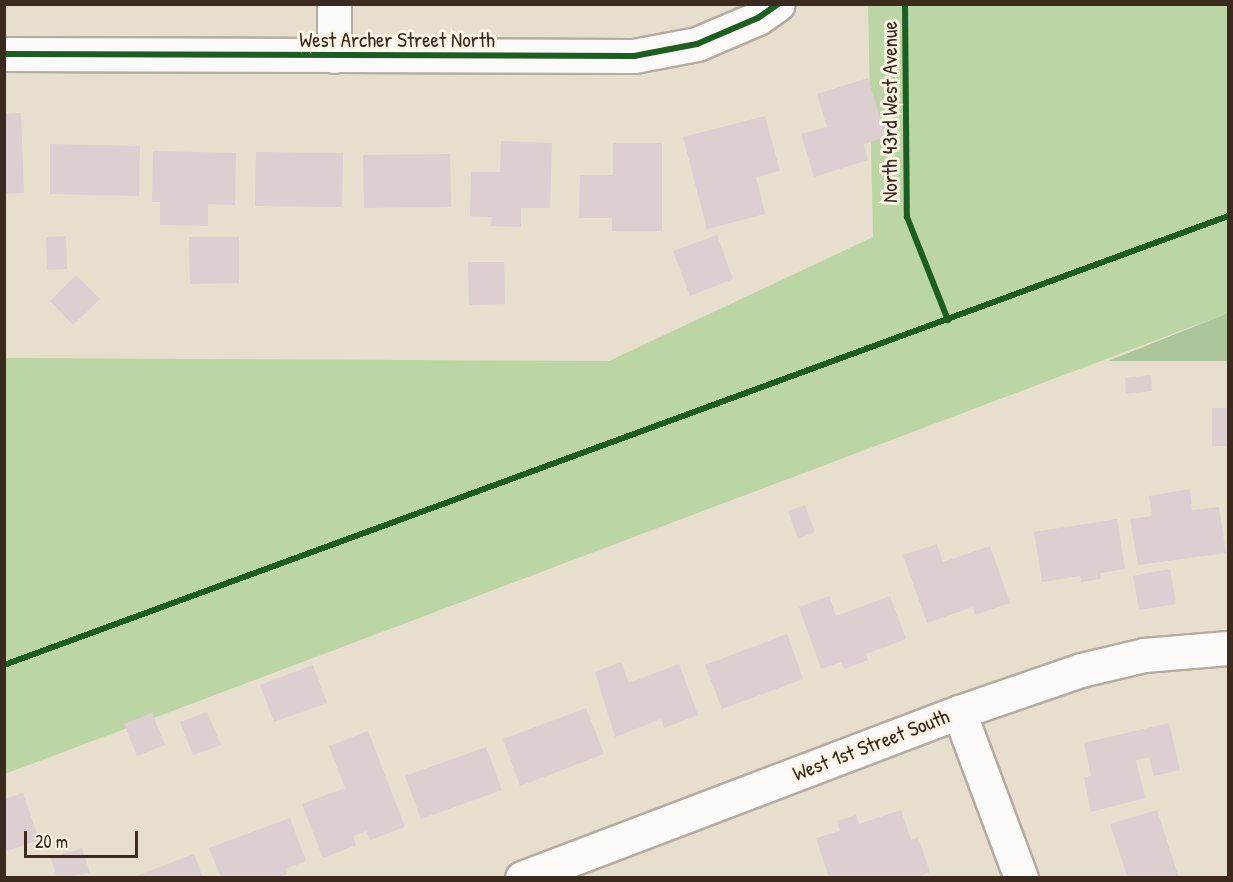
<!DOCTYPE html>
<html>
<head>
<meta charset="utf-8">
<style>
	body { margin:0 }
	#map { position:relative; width:1233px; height:882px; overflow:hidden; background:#e8dece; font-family:"Patrick Hand",sans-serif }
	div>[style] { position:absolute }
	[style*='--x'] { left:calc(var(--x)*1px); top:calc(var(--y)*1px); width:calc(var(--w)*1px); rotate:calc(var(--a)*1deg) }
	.green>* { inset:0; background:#bbd6a4 }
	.forest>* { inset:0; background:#abc69a }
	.building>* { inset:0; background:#dcced1 }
	.roads { filter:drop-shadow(2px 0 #b4aca1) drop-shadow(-2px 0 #b4aca1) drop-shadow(0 2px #b4aca1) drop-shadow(0 -2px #b4aca1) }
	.street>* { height:33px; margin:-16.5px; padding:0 16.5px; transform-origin:16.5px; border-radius:16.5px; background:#fcfaf8 }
	.cycleway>* { height:6px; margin:-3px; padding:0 3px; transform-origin:3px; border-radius:3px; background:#1b5e20 }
	span { translate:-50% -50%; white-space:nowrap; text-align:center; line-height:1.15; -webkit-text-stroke:6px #fcf5e5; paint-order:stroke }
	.street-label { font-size:21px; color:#3b2a1e }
	.frame { position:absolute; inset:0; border:6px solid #3b2a1e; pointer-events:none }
	.scale { position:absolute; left:24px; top:831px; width:114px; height:27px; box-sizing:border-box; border:3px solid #3b2a1e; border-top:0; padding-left:8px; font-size:18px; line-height:21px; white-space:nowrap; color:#3b2a1e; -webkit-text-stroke:4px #fcf5e5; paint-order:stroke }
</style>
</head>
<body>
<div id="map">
	<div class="green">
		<div style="clip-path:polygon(868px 5px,1228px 5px,1228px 313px,5px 774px,5px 358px,609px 361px,873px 237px)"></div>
	</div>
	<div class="forest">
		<div style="clip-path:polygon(1228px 313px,1228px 361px,1108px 361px)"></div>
	</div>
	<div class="building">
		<div style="clip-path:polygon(868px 78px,886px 137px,864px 144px,868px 160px,814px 177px,801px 134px,827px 127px,817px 94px)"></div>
		<div style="clip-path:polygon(21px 113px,24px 193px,5px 194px,5px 114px)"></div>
		<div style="clip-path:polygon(765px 116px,780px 171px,756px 177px,765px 214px,707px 229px,683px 137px)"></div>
		<div style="clip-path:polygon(501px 141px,552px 143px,550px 208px,521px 208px,521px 227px,491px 226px,492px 217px,470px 216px,471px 172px,500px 172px)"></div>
		<div style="clip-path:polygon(613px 143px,662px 143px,662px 231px,612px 231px,612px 218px,579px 218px,580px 175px,613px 175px)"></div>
		<div style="clip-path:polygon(50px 144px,140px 146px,139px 196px,50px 194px)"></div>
		<div style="clip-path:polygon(153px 151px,236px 153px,235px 205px,208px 204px,208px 226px,160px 225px,160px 202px,152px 202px)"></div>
		<div style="clip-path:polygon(256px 152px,343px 153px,342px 207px,255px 206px)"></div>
		<div style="clip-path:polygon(450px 154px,451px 207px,364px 208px,363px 155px)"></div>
		<div style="clip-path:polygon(717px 235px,733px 279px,690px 296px,673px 251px)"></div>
		<div style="clip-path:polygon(66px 236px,67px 269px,47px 270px,46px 237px)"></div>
		<div style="clip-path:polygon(189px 237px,239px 237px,239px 283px,190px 284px)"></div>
		<div style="clip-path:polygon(468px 262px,504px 262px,505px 304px,469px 305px)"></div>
		<div style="clip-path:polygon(76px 275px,100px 299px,73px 325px,50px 301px)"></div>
		<div style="clip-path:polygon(1151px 375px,1152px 391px,1126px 394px,1125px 378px)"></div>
		<div style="clip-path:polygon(1212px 408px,1228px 408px,1228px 446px,1212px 446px)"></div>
		<div style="clip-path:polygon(1190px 489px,1192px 510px,1219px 507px,1226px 553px,1138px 565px,1130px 519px,1152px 516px,1149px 496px)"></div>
		<div style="clip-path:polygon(805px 505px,815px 532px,798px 539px,788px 511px)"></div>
		<div style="clip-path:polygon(1117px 519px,1125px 569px,1100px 573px,1101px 579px,1081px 582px,1080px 576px,1042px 582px,1034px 532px)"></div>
		<div style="clip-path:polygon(937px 544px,943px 562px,990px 546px,1010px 603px,975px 615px,973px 607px,927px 623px,903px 555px)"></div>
		<div style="clip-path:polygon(1170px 569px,1176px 604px,1139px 610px,1133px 576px)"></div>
		<div style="clip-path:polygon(829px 596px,836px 616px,890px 596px,906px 639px,866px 654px,868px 660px,844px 669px,841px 662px,821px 669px,799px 607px)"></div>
		<div style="clip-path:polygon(787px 634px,803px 679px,722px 709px,705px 665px)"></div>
		<div style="clip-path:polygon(621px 662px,629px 683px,679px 664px,698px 715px,664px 728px,661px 719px,615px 737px,595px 672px)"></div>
		<div style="clip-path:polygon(313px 665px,327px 703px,274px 722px,260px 685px)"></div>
		<div style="clip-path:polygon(586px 708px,604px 754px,520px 786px,503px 739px)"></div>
		<div style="clip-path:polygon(207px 712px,221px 745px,193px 755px,180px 722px)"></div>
		<div style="clip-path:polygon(152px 713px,165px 745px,137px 756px,124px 724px)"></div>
		<div style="clip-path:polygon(1169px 723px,1180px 770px,1154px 776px,1149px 757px,1136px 760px,1145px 798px,1091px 812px,1084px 777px,1091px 776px,1084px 743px)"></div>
		<div style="clip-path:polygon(368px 731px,405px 827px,370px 840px,366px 831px,353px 836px,356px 845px,323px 858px,302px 804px,345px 788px,329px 746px)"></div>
		<div style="clip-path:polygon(486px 747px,502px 790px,421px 819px,405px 776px)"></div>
		<div style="clip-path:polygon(23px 793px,39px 840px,4px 852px,4px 799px)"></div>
		<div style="clip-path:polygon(901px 810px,911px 840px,918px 837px,930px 872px,915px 878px,829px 878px,816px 838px,840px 831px,837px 821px,856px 815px,859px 824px)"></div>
		<div style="clip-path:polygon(1157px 810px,1179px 878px,1123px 878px,1127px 876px,1110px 824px)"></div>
		<div style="clip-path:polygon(290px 818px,306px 861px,285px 869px,287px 874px,277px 878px,221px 878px,209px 848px)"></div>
		<div style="clip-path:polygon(82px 848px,90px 873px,57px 878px,51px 858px)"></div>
		<div style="clip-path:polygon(194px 854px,203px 878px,133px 878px,133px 877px)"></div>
	</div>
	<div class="roads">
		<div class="street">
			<div style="--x:4;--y:54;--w:630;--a:0.18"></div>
			<div style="--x:634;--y:56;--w:64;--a:-10.8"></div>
			<div style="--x:697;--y:44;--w:66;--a:-23.1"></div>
			<div style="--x:758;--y:18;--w:24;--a:-35"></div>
			<div style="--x:334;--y:56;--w:52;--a:-90"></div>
			<div style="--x:959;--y:712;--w:177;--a:69.5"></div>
			<div style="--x:522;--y:878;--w:467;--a:-20.8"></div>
			<div style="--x:959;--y:712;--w:129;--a:-19"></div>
			<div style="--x:1081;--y:670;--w:65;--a:-13.4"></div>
			<div style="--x:1144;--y:655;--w:84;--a:-4.8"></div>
		</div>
	</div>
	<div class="cycleway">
		<div style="--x:905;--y:4;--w:213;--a:89.5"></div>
		<div style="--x:907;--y:217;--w:111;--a:68.3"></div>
		<div style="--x:4;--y:54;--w:630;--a:0.18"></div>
		<div style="--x:634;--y:56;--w:64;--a:-10.8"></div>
		<div style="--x:697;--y:44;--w:66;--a:-23.1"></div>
		<div style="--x:758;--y:18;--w:24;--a:-35"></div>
		<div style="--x:4;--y:665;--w:1304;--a:-20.14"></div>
	</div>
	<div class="street-label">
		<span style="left:397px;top:40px">West Archer Street North</span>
		<span style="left:890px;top:112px;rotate:-90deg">North 43rd West Avenue</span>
		<span style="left:871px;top:745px;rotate:-21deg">West 1st Street South</span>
	</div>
	<div class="frame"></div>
	<div class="scale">20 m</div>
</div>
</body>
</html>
